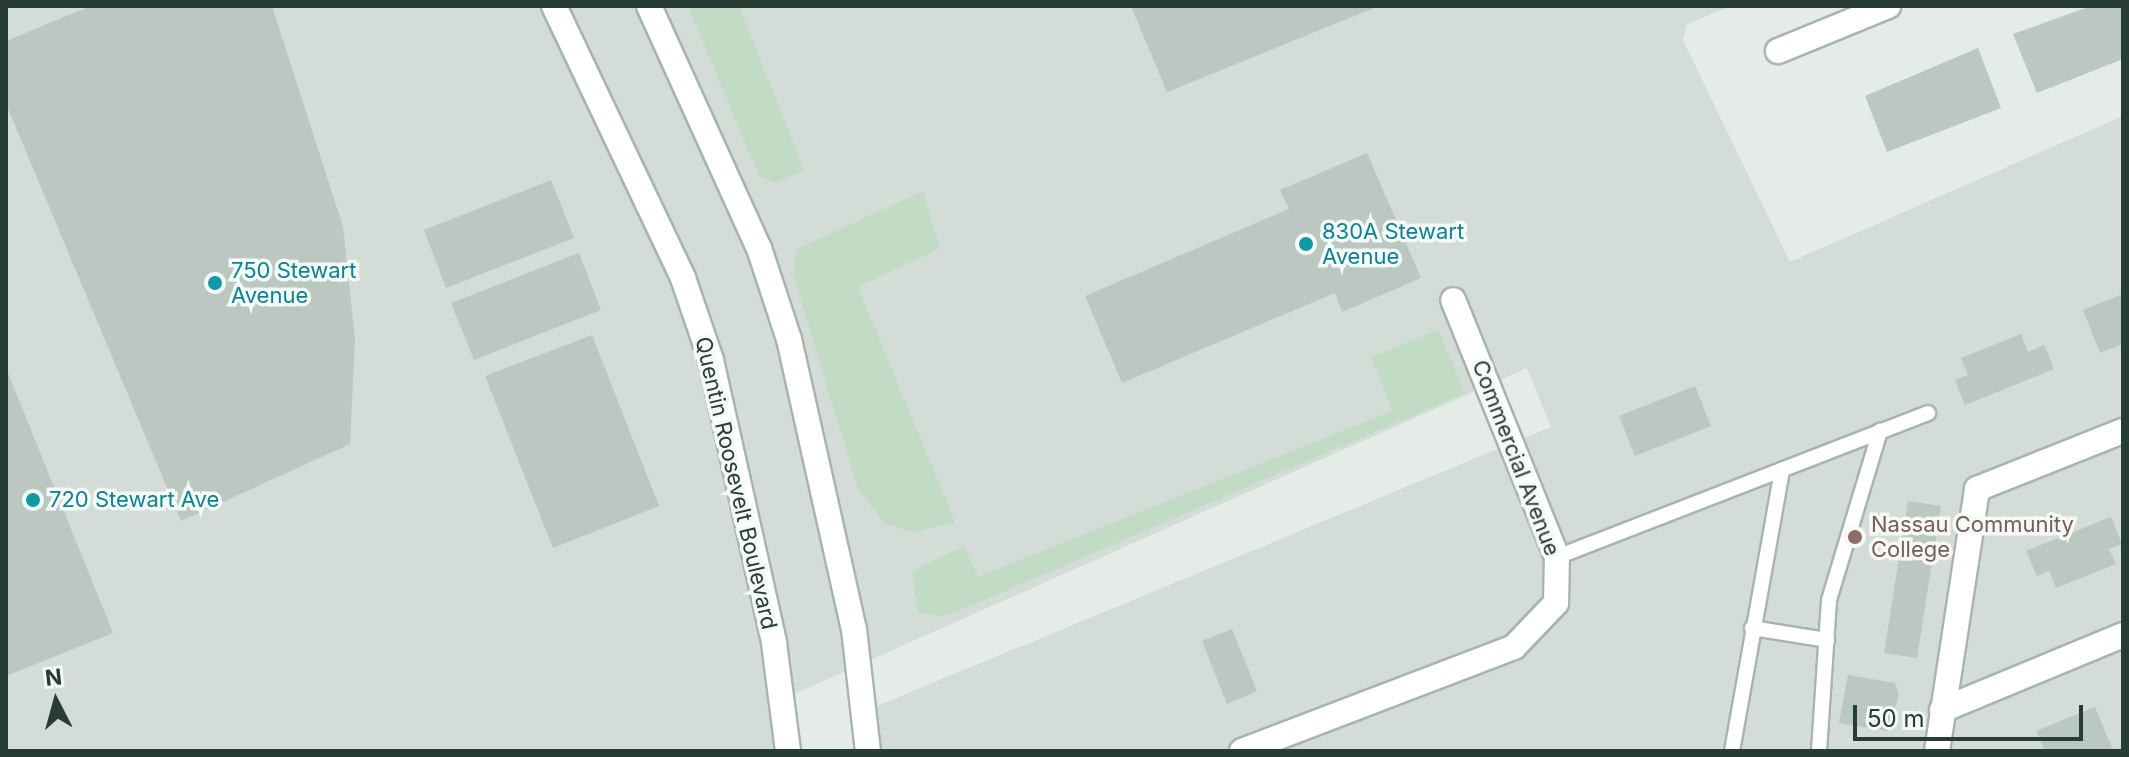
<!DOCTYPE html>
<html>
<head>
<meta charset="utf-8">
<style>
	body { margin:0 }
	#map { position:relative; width:2129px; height:757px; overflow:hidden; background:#e5ece8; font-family:Inter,sans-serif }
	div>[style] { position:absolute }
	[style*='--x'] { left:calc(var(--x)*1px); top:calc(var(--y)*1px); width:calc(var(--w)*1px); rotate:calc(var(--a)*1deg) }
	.built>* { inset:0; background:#d3dcd7 }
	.green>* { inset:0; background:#c1dbc5 }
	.building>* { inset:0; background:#bbc7c1 }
	.roads { filter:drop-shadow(2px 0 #a8b4ae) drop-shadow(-2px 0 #a8b4ae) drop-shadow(0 2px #a8b4ae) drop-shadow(0 -2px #a8b4ae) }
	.service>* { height:14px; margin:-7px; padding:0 7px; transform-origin:7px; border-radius:7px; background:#fff }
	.minor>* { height:24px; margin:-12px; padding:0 12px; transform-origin:12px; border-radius:12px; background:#fff }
	.tertiary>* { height:24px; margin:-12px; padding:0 12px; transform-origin:12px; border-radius:12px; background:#fff }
	.dots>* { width:22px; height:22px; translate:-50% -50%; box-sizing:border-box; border:4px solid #f5f9f7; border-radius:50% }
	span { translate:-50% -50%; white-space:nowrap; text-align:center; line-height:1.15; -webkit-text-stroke:7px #f5f9f7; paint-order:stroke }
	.culture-label { font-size:22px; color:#0d838f }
	.left { translate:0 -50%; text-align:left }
	.street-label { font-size:22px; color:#263c34 }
	.education-label { font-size:22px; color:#785e54 }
	.frame { position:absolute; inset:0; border:8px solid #263c34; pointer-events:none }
	.north { position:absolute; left:16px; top:661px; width:80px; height:80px; -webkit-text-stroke:6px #f5f9f7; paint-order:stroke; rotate:354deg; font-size:22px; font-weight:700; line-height:32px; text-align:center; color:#263c34 }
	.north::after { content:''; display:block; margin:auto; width:28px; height:36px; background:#263c34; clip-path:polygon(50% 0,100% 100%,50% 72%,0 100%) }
	.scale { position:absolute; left:1853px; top:705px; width:230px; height:36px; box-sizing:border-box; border:4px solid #263c34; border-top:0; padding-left:10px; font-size:24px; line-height:28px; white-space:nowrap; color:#263c34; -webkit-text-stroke:6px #f5f9f7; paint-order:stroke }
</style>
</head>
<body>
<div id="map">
	<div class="built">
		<div style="clip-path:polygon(6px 6px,1732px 6px,1687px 24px,1683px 40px,1790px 262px,2123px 116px,2123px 751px,877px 751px,872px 708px,1551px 427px,1527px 368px,785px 698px,790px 751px,6px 751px)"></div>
	</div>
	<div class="green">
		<div style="clip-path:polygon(688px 6px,739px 6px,804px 170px,775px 183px,759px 176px)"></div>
		<div style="clip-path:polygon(923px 191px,940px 248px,858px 287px,955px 522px,912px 532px,884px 523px,857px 486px,793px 274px,797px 249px)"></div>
		<div style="clip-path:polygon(1438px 330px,1465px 393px,982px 601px,942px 616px,918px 613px,912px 571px,964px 546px,978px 577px,1393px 411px,1371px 357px)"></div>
	</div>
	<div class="building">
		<div style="clip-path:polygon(91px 6px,272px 6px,343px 227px,355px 339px,350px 444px,181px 521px,6px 104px,6px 41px)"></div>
		<div style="clip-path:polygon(1131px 6px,1379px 6px,1167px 92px)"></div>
		<div style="clip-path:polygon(2091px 6px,2123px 6px,2123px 59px,2037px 93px,2013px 34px)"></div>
		<div style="clip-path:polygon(1978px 48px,2001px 108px,1887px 152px,1865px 96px)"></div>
		<div style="clip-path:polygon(1367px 153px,1421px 278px,1342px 312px,1335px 293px,1122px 383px,1085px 296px,1289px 209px,1280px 190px)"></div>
		<div style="clip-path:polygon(551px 180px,574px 238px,446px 288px,424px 230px)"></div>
		<div style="clip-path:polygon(579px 253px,601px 310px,474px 360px,451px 303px)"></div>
		<div style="clip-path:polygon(2123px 294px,2123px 344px,2100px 353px,2083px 310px)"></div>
		<div style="clip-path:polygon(2021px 334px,2028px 352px,2044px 345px,2054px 369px,1965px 405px,1955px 380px,1968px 375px,1961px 358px)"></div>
		<div style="clip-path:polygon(592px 335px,659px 506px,553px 548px,485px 376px)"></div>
		<div style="clip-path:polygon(6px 368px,113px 633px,6px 676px)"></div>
		<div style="clip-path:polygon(1695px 386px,1711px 426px,1635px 456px,1619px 416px)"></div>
		<div style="clip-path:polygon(1908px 501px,1941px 506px,1917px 658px,1884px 653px)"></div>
		<div style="clip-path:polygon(2111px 517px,2122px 544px,2109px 549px,2116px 564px,2056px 588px,2049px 571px,2037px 576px,2026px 551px)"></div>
		<div style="clip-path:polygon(1232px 629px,1257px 691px,1227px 704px,1202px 641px)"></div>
		<div style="clip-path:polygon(1848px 675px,1895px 683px,1899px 695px,1888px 731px,1839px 723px)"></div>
		<div style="clip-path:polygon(2095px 707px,2113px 750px,2045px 751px,2036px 731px)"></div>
	</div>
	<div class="roads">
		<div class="service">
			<div style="--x:1557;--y:557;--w:398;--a:-21.2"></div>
			<div style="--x:1752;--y:628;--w:76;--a:9.1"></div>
			<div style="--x:1732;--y:751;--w:286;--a:-79.9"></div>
			<div style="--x:1819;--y:751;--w:151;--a:-86.2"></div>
			<div style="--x:1829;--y:600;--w:177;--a:-73.2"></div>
		</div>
		<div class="minor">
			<div style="--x:1778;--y:51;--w:119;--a:-22.2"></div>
			<div style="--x:1942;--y:710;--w:196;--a:-22.5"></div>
			<div style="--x:1242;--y:751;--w:291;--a:-20.9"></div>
			<div style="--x:1514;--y:647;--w:61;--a:-46.3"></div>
			<div style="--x:1556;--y:603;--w:46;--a:-88.8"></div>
			<div style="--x:1557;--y:557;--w:277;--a:-112"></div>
			<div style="--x:1937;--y:751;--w:265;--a:-81.3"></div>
			<div style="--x:1977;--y:489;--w:157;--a:-21.7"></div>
		</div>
		<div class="tertiary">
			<div style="--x:554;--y:6;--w:301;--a:64.6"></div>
			<div style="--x:683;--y:278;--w:87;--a:71.1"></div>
			<div style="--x:711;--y:360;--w:290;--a:77.4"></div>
			<div style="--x:774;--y:643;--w:109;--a:82.6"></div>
			<div style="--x:649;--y:6;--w:266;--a:65.6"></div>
			<div style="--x:759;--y:248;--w:96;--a:71.8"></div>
			<div style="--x:789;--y:339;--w:297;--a:77.4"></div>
			<div style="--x:854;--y:629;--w:123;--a:83.5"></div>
		</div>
	</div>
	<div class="dots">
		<div style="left:1306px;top:244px;background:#0f9aa8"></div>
		<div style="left:215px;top:283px;background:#0f9aa8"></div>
		<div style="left:33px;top:500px;background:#0f9aa8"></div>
		<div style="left:1855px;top:537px;background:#8d6e63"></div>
	</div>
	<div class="culture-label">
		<span class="left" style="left:1322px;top:244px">830A Stewart<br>Avenue</span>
		<span class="left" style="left:231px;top:283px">750 Stewart<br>Avenue</span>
		<span class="left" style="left:49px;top:500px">720 Stewart Ave</span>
	</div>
	<div class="street-label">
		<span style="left:1516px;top:458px;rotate:69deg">Commercial Avenue</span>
		<span style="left:736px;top:483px;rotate:77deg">Quentin Roosevelt Boulevard</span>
	</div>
	<div class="education-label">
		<span class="left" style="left:1871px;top:537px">Nassau Community<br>College</span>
	</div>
	<div class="frame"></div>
	<div class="north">N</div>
	<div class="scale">50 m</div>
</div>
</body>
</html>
